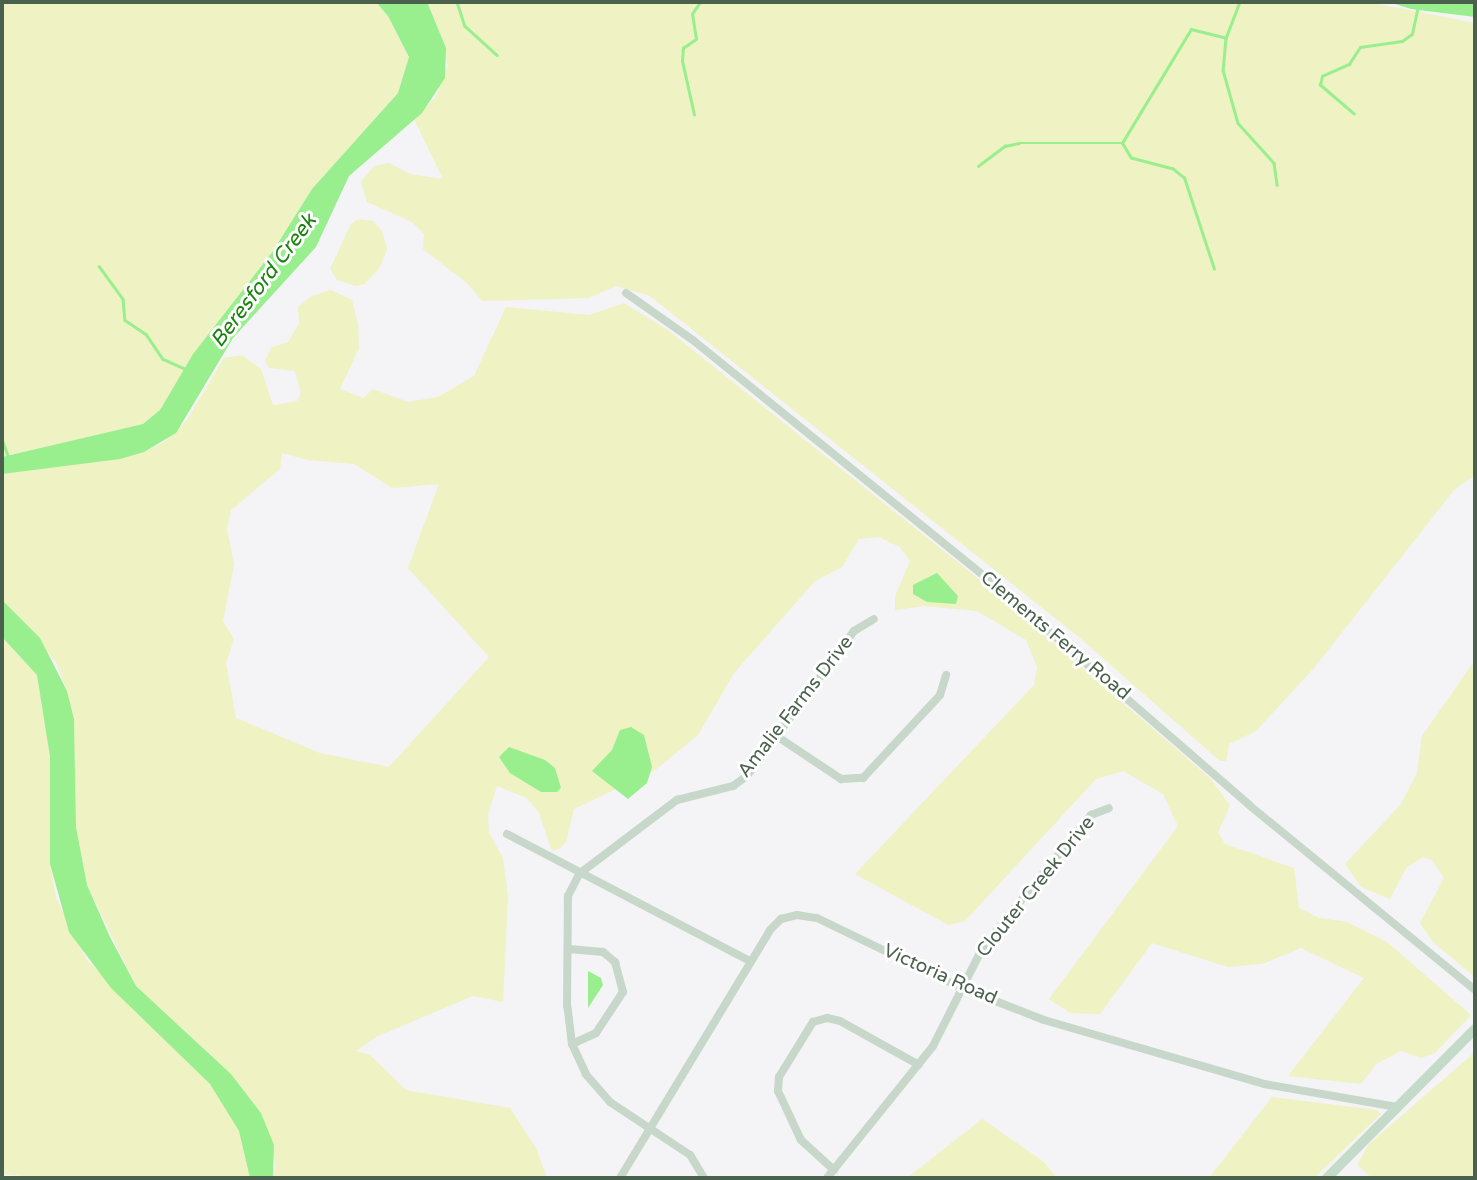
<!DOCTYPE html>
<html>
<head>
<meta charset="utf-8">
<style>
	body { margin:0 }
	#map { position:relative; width:1477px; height:1180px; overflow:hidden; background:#f4f3f5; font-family:"Varela Round",sans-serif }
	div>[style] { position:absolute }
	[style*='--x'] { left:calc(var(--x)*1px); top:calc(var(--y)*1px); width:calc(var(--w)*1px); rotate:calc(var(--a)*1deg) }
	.green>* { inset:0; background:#eff2c2 }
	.water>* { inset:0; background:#99ef8e }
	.stream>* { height:2.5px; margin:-1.25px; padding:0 1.25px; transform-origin:1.25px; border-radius:1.25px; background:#99ef8e }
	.minor>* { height:8px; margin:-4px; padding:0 4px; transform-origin:4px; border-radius:4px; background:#c7d7c9 }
	.secondary>* { height:10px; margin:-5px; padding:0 5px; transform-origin:5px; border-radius:5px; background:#c5dbca }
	span { translate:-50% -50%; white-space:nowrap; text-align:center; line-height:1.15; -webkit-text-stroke:6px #fff; paint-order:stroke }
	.street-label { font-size:19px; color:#4a614d }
	.water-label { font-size:21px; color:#19840b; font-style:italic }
	.frame { position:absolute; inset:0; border:4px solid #4a614d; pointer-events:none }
</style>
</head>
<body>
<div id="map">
	<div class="green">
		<div style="clip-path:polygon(2px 2px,376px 2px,388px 16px,409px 57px,398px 93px,312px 189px,273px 251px,193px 354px,160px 410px,143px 424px,2px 457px)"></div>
		<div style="clip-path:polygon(427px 2px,1368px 2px,1475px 23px,1475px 475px,1454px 490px,1314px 668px,1256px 731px,1229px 744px,1226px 761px,1220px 761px,1079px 637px,650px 296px,617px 286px,588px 298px,482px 301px,468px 284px,423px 249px,424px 234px,412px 222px,367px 202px,361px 182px,374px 166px,389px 163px,410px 174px,443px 179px,414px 119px,436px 97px,448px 65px)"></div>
		<div style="clip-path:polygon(358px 219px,373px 221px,382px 231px,387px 249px,380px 267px,365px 284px,356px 286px,337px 280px,330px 269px,351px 224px)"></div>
		<div style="clip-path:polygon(evenodd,331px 290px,352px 300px,358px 324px,359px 348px,340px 389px,363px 398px,373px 389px,408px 402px,438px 397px,474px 376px,506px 307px,589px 315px,624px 303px,669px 331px,991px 589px,1211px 779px,1230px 806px,1218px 832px,1225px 844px,1294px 868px,1299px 908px,1319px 918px,1347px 922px,1387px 942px,1471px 1015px,1435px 1053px,1421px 1058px,1401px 1051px,1376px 1064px,1361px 1084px,1288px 1076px,1364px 978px,1301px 948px,1262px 964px,1228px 967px,1152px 943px,1100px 1014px,1070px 1013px,1049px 999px,1178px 826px,1163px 794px,1123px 771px,1096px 779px,965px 921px,948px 925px,855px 874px,1034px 685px,1037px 667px,1026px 640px,977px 611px,924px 606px,895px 610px,895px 596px,910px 561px,900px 547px,879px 537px,859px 539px,842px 567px,815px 581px,734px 673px,698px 735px,654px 771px,574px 809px,566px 842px,559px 849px,552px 851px,539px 813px,527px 798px,497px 786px,488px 814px,489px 833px,503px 858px,508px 896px,503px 1002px,473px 996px,378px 1036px,356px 1051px,370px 1055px,406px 1090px,510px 1108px,536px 1148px,547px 1178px,273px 1178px,276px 1165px,261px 1113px,231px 1074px,136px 986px,87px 885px,76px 827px,74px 719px,67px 691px,56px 662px,2px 600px,2px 474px,144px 452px,164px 442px,187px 420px,224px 358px,242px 355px,261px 369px,273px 405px,297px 401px,301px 393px,295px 371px,269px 368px,265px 361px,272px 347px,288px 342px,299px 324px,298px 307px,312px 296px,331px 290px,282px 453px,308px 460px,354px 464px,392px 488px,439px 484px,408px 568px,489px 657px,389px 767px,320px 753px,236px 718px,226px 663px,234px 639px,223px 621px,234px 565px,227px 529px,231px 510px,280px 469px,282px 453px)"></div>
		<div style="clip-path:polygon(2px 637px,37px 675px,50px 757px,50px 864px,56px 898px,87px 960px,210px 1084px,227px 1108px,239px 1131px,250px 1178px,45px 1178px,2px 1174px)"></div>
		<div style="clip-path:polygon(1475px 660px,1475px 977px,1433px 942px,1420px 923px,1444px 878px,1432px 860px,1423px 857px,1406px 868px,1390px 899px,1361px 887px,1345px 864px,1401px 804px,1417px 773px,1422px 736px)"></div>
		<div style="clip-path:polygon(1475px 1052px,1475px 1178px,1372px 1178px,1357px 1165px,1369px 1144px)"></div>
		<div style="clip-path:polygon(1272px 1097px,1376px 1110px,1381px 1114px,1314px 1178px,1209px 1178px)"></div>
		<div style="clip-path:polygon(982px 1119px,1044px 1162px,1057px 1178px,907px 1178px)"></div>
	</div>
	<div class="water">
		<div style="clip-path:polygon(376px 2px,427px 2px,446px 48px,445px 78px,422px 113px,349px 176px,316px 247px,233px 338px,176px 433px,144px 452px,120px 459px,2px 474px,2px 457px,143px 424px,160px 410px,193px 354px,273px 251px,312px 189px,398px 93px,409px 57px,388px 16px)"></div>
		<div style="clip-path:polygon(1389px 2px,1475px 2px,1475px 17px,1411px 9px)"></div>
		<div style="clip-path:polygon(937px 573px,958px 596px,956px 604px,927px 602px,913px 594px,913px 585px)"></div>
		<div style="clip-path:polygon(2px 600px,40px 638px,67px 691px,74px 719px,76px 827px,87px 885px,110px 937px,136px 986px,231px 1074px,261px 1113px,274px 1145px,273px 1178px,250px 1178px,239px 1131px,210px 1084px,111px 988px,69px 932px,50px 864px,50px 757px,37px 675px,2px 637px)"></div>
		<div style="clip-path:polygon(631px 727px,644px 735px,652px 767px,647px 783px,628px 799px,592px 771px,612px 750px,620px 730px)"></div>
		<div style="clip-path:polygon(509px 747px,545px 760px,555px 768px,561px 788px,557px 792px,541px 792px,510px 773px,499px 757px)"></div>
		<div style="clip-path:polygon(588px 971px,601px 978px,603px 985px,588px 1008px)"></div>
	</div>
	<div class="stream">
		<div style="--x:457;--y:2;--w:25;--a:72"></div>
		<div style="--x:465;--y:26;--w:43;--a:42.2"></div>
		<div style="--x:1240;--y:2;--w:39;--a:111"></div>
		<div style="--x:1226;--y:38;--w:32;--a:95"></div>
		<div style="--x:1223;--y:70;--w:55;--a:74.2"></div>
		<div style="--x:1238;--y:123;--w:54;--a:48"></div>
		<div style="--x:1274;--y:163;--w:22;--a:82"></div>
		<div style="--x:1354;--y:114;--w:45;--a:-139.5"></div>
		<div style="--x:1320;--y:85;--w:9;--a:-77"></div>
		<div style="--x:1322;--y:76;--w:30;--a:-24"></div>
		<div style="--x:1349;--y:64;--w:20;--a:-57"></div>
		<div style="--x:1360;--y:47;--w:42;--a:-8.1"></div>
		<div style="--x:1402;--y:41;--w:12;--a:-35"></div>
		<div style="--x:1412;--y:34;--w:33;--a:-78"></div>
		<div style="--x:694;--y:115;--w:55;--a:-102.5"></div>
		<div style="--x:682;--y:61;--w:13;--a:-86"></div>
		<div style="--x:683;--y:48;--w:16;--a:-35"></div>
		<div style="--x:696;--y:39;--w:25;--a:-99"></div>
		<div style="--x:692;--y:14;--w:14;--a:-56"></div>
		<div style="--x:978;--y:166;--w:34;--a:-37"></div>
		<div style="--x:1005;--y:146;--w:14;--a:-12"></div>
		<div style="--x:1019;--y:143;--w:103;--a:0"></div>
		<div style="--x:99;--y:266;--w:41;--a:54"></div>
		<div style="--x:123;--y:299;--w:21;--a:85"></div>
		<div style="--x:125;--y:320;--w:25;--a:34"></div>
		<div style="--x:146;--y:334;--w:30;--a:56"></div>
		<div style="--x:163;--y:359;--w:24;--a:24"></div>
		<div style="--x:1214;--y:269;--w:96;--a:-108.2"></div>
		<div style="--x:1184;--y:178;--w:14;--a:-141"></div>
		<div style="--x:1173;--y:169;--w:43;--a:-165.3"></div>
		<div style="--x:1131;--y:158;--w:17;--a:-121"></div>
		<div style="--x:1122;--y:143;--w:133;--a:-58.8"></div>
		<div style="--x:1191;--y:29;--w:36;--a:14"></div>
		<div style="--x:2;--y:439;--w:20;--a:70"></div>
	</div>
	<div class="minor">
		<div style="--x:626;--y:293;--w:83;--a:35.2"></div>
		<div style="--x:694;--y:341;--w:383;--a:39"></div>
		<div style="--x:992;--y:582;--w:340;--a:40.9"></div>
		<div style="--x:1249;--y:805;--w:292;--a:39.3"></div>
		<div style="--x:778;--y:737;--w:76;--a:33.7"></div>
		<div style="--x:841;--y:779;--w:22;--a:-3"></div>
		<div style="--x:863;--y:778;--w:113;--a:-47.1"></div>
		<div style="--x:940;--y:695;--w:21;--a:-73"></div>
		<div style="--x:507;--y:834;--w:274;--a:27.6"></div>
		<div style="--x:569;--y:949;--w:34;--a:5"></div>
		<div style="--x:603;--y:952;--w:16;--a:40"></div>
		<div style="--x:615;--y:962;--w:31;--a:75"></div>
		<div style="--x:623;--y:992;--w:49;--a:123.4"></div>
		<div style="--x:596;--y:1033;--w:26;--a:155"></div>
		<div style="--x:834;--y:1170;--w:45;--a:-137.7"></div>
		<div style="--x:801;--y:1140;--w:54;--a:-115.1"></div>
		<div style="--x:778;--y:1091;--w:14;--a:-86"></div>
		<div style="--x:779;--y:1077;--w:65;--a:-58.3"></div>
		<div style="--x:813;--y:1022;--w:15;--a:-16"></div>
		<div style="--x:827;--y:1018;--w:13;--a:13"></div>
		<div style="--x:840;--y:1021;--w:90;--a:29.1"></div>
		<div style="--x:620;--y:1178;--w:290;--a:-58.8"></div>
		<div style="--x:770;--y:930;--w:16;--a:-45"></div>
		<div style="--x:781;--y:919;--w:16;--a:-14"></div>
		<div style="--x:797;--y:915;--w:20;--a:9"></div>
		<div style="--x:817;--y:918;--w:161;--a:25.8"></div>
		<div style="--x:962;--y:988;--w:88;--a:21.3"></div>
		<div style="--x:1044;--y:1020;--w:229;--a:16.2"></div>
		<div style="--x:1264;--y:1084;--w:135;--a:9.8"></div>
		<div style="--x:704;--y:1178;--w:27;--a:-121"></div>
		<div style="--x:690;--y:1155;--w:96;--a:-146.5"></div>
		<div style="--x:610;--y:1102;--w:37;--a:-131"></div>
		<div style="--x:586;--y:1074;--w:33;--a:-115"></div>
		<div style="--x:572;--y:1044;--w:38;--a:-97"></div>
		<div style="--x:567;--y:1006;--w:110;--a:-89.5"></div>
		<div style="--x:568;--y:896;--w:25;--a:-63"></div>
		<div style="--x:579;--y:874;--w:123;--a:-37.1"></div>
		<div style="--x:677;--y:800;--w:58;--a:-14"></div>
		<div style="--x:733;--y:786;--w:17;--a:-36"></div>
		<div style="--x:747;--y:776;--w:180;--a:-53.6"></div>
		<div style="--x:854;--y:631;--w:23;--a:-31"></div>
		<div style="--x:827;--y:1178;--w:169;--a:-51.2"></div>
		<div style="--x:933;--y:1046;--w:111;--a:-63.2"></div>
		<div style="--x:983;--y:947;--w:171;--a:-50.7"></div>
		<div style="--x:1091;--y:815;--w:19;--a:-21"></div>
	</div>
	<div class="secondary">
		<div style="--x:1327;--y:1178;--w:210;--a:-45.2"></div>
	</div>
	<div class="street-label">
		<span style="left:1055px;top:636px;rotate:40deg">Clements Ferry Road</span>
		<span style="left:796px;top:707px;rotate:-52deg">Amalie Farms Drive</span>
		<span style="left:1036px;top:887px;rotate:-51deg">Clouter Creek Drive</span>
		<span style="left:940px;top:975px;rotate:24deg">Victoria Road</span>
	</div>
	<div class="water-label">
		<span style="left:264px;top:281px;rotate:-53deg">Beresford Creek</span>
	</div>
	<div class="frame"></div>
</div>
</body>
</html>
